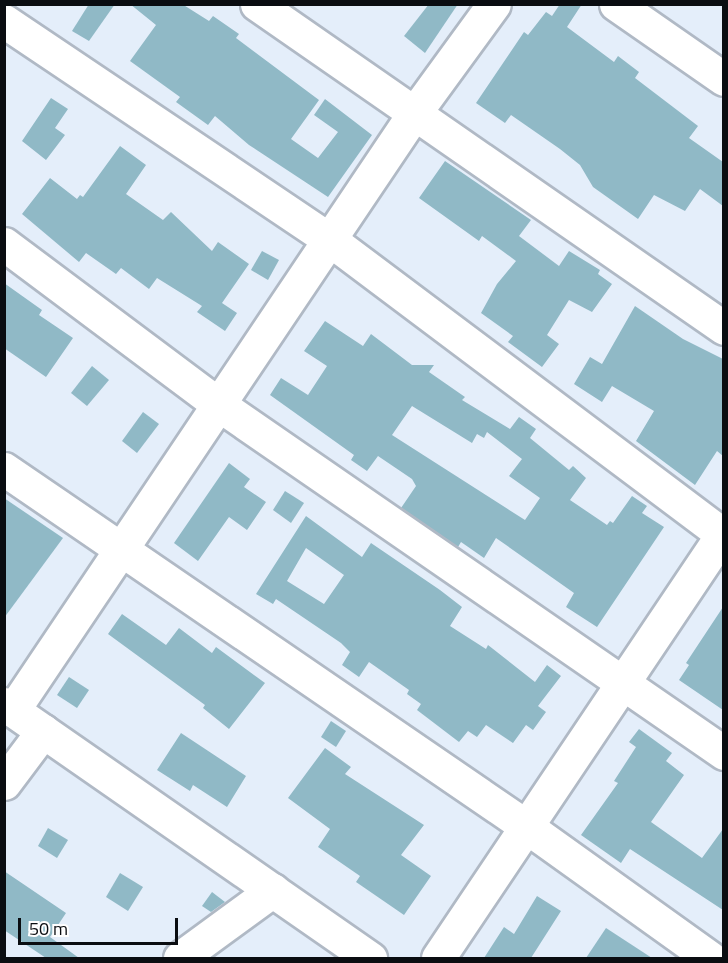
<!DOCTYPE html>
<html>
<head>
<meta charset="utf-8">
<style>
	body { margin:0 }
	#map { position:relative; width:728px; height:963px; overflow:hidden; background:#e4eefa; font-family:"Titillium Web",sans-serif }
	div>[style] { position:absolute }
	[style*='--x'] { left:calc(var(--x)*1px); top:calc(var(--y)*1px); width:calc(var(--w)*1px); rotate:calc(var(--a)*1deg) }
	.building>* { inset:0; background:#90b9c6 }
	.roads { filter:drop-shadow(2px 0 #b0b9c5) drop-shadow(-2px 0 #b0b9c5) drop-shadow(0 2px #b0b9c5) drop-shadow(0 -2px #b0b9c5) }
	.minor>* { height:33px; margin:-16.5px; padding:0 16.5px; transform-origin:16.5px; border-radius:16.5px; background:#fff }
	span { translate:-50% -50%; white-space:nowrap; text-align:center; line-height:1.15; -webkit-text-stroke:4.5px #fff; paint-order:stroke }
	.frame { position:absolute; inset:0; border:6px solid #0a0d11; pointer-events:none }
	.scale { position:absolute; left:18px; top:918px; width:160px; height:27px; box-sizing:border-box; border:3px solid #0a0d11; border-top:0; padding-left:8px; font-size:18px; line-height:21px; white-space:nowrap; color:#0a0d11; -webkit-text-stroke:4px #fff; paint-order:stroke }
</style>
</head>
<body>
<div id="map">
	<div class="building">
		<div style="clip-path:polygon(89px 4px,115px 4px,89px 41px,72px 31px)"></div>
		<div style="clip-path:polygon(130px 4px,182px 4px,209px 21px,213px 16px,239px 34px,236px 38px,319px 100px,291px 139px,318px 158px,338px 132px,314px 115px,325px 99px,372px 135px,328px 197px,249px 145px,215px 116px,208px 125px,176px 102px,180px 97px,130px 61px,156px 25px)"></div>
		<div style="clip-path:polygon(429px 4px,458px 4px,425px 53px,404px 36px)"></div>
		<div style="clip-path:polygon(560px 4px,582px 4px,567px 27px,614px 62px,618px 56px,639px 72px,635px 78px,698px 126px,689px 138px,723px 162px,723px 206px,700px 189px,685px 211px,654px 195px,638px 219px,593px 187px,580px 165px,560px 149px,511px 115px,505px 123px,476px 103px,524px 32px,528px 35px,546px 12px,552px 16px)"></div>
		<div style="clip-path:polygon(51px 98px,68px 109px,55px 128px,65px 135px,46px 160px,22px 141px)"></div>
		<div style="clip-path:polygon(120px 146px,146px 165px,126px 194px,163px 220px,171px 212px,212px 251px,218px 242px,249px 264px,222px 303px,237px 313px,225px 331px,197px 312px,202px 306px,157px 278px,149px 289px,121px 268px,116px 274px,86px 253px,79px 262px,22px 214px,50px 178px,77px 199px,80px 195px,83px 197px)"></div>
		<div style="clip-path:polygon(445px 161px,531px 220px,519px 236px,559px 266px,569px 251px,600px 270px,598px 274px,612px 284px,592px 312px,569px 300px,547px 335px,559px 344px,542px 367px,508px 342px,513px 336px,481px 313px,497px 284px,516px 261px,482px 236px,479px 241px,419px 198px)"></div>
		<div style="clip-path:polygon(262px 251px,279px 260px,268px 280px,251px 270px)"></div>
		<div style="clip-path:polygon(4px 283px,42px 310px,39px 315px,73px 338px,46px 377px,4px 348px)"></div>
		<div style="clip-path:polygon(635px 306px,683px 339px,723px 359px,723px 456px,717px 451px,695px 485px,636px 441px,654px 411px,612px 386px,602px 402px,574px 384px,590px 357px,602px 364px)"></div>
		<div style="clip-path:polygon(evenodd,325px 321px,363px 346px,371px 334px,412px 365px,434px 365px,429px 372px,465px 397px,462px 400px,510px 429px,519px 417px,536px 429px,530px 438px,569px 470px,573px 466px,586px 478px,570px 500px,607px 525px,610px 521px,613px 523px,632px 496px,647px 506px,642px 513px,664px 527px,597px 627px,566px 607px,574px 593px,496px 538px,484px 558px,461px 542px,458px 547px,401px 508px,416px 486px,412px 479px,378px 456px,367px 471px,351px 460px,354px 455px,270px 395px,281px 378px,308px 395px,327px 366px,304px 351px,325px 321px,412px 406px,472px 443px,477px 434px,484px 438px,487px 432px,522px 459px,509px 476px,540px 498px,525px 520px,392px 435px,412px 406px)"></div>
		<div style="clip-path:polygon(92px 366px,109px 380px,87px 406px,71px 393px)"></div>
		<div style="clip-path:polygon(143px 412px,159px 424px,137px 453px,122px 441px)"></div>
		<div style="clip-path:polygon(229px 463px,250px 479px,244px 487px,266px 502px,247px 530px,229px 517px,198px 561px,174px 543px)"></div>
		<div style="clip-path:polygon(285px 491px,304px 503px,291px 523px,273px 510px)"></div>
		<div style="clip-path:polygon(4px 498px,63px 538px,4px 618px)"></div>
		<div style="clip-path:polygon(evenodd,306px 516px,362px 557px,371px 543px,440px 590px,462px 607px,450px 626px,486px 649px,488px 645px,535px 682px,547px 665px,561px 676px,538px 706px,546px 712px,533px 730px,526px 725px,513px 743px,486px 725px,477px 737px,468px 731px,459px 742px,417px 710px,421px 704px,407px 694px,409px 690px,369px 662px,359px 677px,342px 665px,350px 652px,341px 643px,276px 599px,273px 604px,256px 594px,306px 516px,306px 548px,344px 575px,324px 604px,287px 581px,306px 548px)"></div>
		<div style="clip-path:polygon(723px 607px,723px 710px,679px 680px,689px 665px,686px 663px)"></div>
		<div style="clip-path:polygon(122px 614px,166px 645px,179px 628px,212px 653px,216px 647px,265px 683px,229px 729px,203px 708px,205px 705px,108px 634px)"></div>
		<div style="clip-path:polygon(69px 677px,89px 690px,77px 708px,57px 695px)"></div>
		<div style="clip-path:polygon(331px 721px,346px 731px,336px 747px,321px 737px)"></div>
		<div style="clip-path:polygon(639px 729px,672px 753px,666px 761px,684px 775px,651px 822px,702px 858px,723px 829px,723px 910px,630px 849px,621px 863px,581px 835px,618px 783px,614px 781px,636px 747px,629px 742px)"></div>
		<div style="clip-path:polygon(181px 733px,246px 776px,227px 807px,193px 785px,190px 791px,157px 770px)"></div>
		<div style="clip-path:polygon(325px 748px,351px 767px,345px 774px,424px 825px,401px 855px,431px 876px,404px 915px,356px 882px,360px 876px,318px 847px,330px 829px,288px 798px)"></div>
		<div style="clip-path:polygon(48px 828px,68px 840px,57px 858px,38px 846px)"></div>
		<div style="clip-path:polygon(4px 871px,66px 913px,50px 937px,79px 958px,46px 958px,4px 930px)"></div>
		<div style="clip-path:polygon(120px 873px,143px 887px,128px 911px,106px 897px)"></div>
		<div style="clip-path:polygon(212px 892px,225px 902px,211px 912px,202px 906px)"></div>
		<div style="clip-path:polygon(537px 896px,561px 911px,531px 958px,484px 958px,504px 927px,514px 934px)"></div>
		<div style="clip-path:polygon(606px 928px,652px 958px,586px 958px)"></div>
	</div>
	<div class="roads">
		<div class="minor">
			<div style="--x:257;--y:4;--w:568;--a:34.75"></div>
			<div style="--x:616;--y:4;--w:131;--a:34.8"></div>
			<div style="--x:4;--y:21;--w:391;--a:33.9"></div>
			<div style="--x:329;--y:239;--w:494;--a:36.9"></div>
			<div style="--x:4;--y:244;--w:267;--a:36.8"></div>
			<div style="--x:218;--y:404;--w:615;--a:34.59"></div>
			<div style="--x:4;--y:469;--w:634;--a:34.39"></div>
			<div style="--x:527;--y:827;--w:225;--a:35.6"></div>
			<div style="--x:4;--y:704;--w:446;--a:34.8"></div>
			<div style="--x:13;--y:710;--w:717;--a:-56.09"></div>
			<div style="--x:413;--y:115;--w:137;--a:-53.9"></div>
			<div style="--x:4;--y:783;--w:65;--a:-53.1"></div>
			<div style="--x:180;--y:958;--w:115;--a:-36.2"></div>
			<div style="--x:438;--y:958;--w:513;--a:-56.12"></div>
		</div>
	</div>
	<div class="frame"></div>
	<div class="scale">50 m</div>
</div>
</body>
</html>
